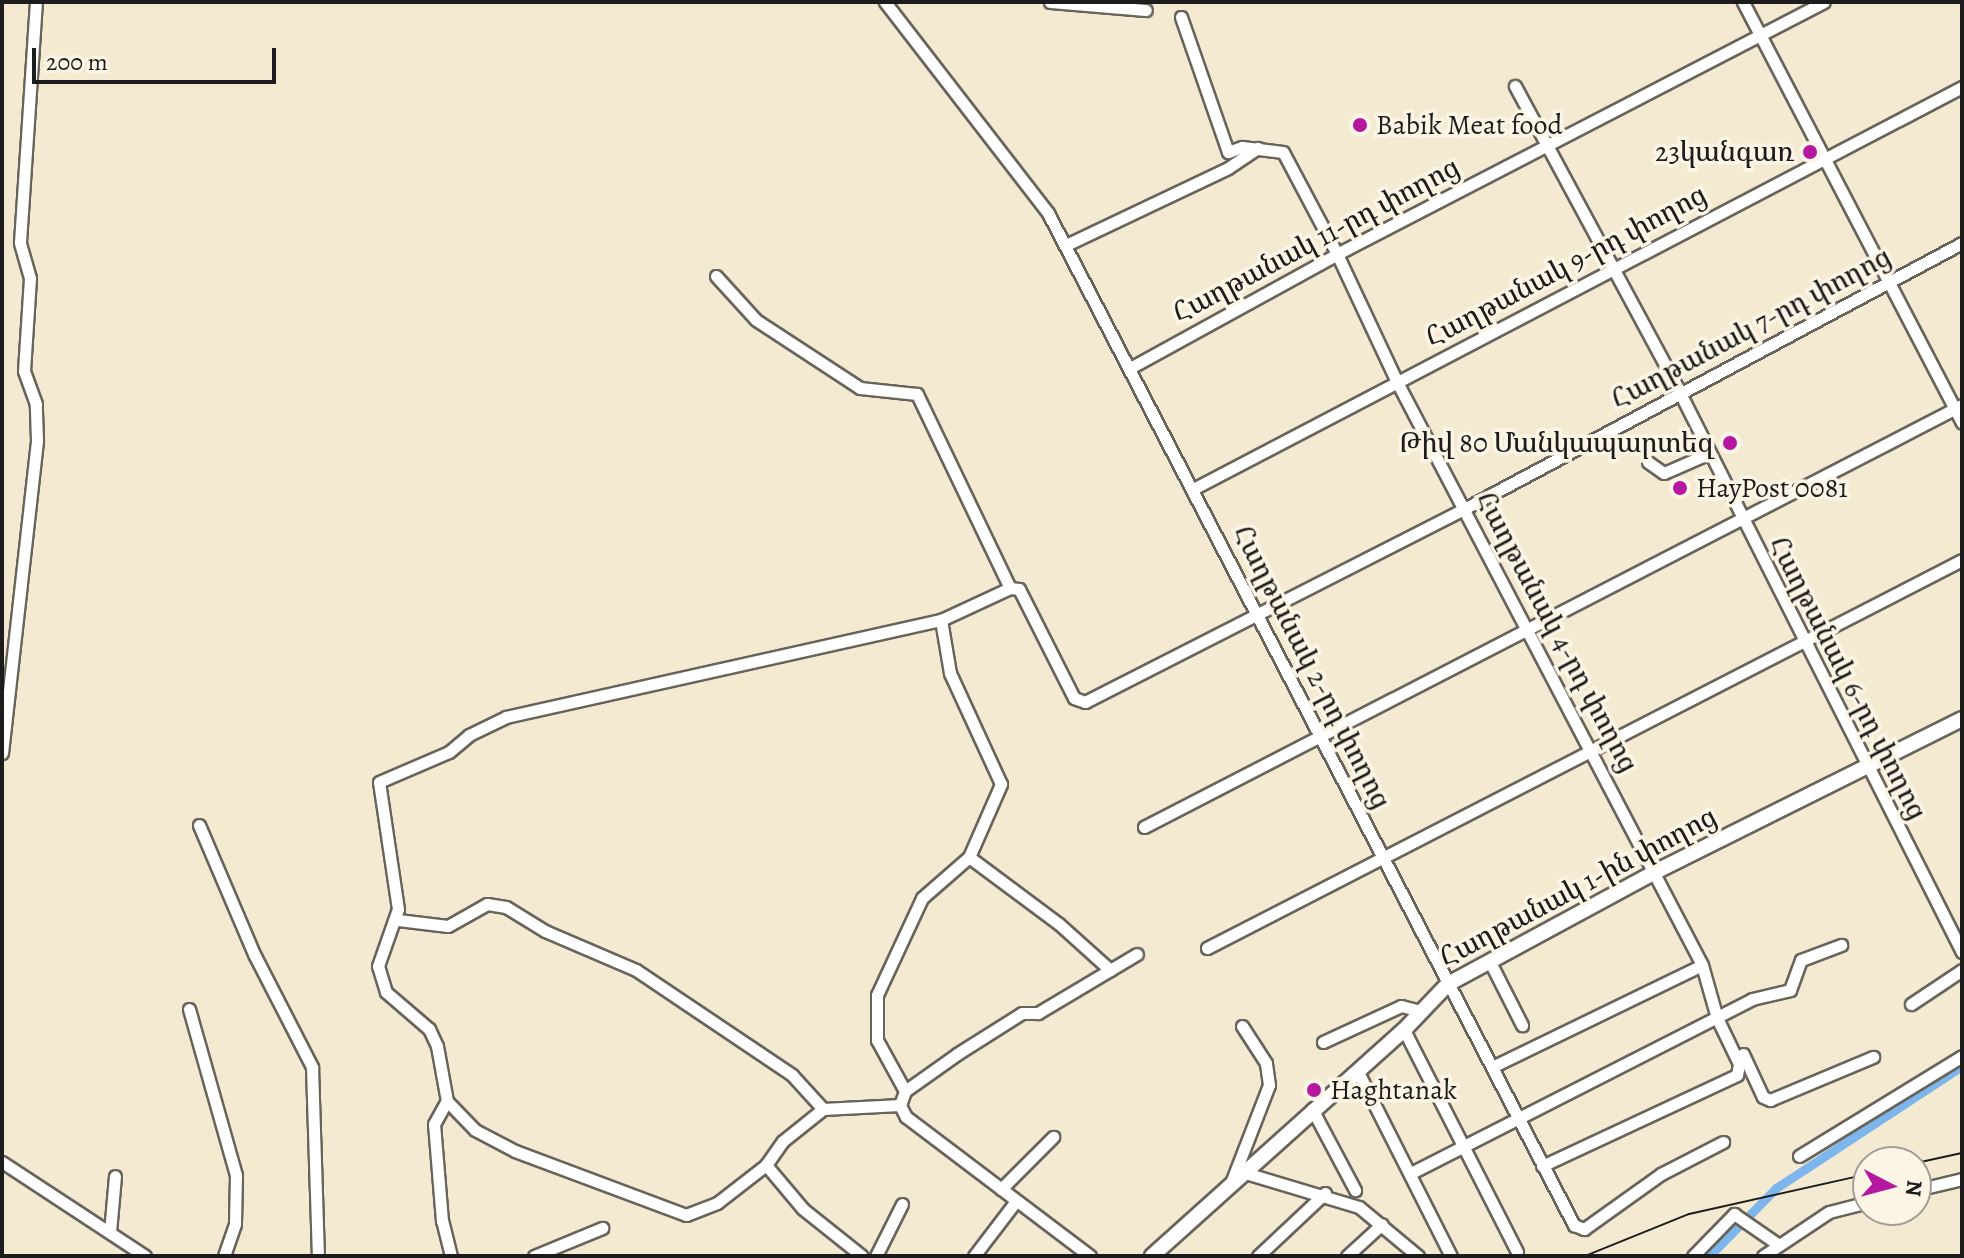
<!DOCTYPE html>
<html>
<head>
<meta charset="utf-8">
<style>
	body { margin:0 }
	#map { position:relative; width:1964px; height:1258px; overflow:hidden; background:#f4ead1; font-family:Alegreya,"Noto Serif Armenian",serif }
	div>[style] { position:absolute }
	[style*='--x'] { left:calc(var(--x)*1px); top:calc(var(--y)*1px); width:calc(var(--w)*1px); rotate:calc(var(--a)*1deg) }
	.canal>* { height:9px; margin:-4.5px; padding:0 4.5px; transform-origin:4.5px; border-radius:4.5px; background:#7cb6ed }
	.roads { filter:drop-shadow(2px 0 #68645b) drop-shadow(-2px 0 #68645b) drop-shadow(0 2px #68645b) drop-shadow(0 -2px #68645b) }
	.minor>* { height:11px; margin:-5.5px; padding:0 5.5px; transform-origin:5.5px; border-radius:5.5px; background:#fff }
	.major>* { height:14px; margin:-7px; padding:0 7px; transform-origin:7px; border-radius:7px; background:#fff }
	.rail>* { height:2px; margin:-1px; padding:0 1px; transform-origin:1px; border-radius:1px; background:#1c1c1c }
	.dots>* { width:22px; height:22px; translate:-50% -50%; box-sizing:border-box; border:4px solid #fcf5e5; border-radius:50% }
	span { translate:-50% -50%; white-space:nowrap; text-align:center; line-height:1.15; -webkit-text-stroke:7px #fcf5e5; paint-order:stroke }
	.poi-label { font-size:28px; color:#1c1c1c }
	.left { translate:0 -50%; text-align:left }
	.right { translate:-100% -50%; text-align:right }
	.street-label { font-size:28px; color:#1c1c1c }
	.frame { position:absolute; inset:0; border:4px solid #1c1c1c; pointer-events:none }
	.north { position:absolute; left:1852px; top:1146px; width:80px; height:80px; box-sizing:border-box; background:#fcf5e5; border:2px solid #a29e95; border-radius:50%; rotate:96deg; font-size:22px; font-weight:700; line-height:32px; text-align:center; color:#1c1c1c }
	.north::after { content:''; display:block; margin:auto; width:28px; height:36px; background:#b5179e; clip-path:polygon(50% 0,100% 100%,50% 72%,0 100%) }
	.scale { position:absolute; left:32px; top:48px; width:244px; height:36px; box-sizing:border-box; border:4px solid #1c1c1c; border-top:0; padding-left:10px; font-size:24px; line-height:28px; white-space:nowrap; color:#1c1c1c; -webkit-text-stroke:6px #fcf5e5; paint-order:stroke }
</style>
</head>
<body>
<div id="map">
	<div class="canal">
		<div style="--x:1709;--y:1256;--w:95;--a:-45.4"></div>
		<div style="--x:1776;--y:1188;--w:222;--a:-33.3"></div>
	</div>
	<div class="roads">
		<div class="minor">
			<div style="--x:885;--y:2;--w:267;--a:52.3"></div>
			<div style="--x:1048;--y:213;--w:1141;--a:62.54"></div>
			<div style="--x:1574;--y:1225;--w:11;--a:22"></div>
			<div style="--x:1584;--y:1229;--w:95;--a:-35.5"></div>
			<div style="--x:1661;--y:1174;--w:70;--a:-27.3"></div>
			<div style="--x:1050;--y:2;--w:96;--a:4.8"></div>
			<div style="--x:1743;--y:2;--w:474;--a:62.5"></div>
			<div style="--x:1181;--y:17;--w:143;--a:70.8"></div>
			<div style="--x:1228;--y:152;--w:15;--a:-20"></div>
			<div style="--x:1242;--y:147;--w:41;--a:7"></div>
			<div style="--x:1283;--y:152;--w:115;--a:62.1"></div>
			<div style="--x:1337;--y:254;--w:141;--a:64.9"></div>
			<div style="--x:1397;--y:382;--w:658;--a:62.38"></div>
			<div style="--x:1702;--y:965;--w:55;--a:74.2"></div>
			<div style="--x:1717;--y:1018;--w:51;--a:64.4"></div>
			<div style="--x:1739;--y:1064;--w:11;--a:100"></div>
			<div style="--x:1737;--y:1075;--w:215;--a:155"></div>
			<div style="--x:1515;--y:86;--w:349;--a:61.7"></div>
			<div style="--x:1680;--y:393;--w:626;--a:63.23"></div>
			<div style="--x:1066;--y:245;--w:179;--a:-25.4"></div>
			<div style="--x:1228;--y:168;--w:36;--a:-34"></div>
			<div style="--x:716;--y:276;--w:59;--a:47.7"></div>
			<div style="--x:756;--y:320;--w:124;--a:33.2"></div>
			<div style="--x:860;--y:388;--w:57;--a:6"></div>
			<div style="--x:917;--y:394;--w:215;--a:64.4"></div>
			<div style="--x:1130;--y:368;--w:236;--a:-28.8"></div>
			<div style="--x:1337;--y:254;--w:548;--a:-27.36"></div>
			<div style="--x:1648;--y:462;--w:19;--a:35"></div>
			<div style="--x:1664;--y:473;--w:50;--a:-23.5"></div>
			<div style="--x:1193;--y:489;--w:868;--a:-27.6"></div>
			<div style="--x:2;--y:753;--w:315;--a:-83.6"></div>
			<div style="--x:37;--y:440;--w:36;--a:-92"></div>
			<div style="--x:36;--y:404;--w:35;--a:-110"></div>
			<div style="--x:24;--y:371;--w:93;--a:-86.3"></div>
			<div style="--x:30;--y:278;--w:37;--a:-106"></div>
			<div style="--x:20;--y:242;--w:241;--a:-86.2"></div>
			<div style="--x:199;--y:825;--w:142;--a:66.9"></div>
			<div style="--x:255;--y:956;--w:125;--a:62.8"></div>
			<div style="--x:312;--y:1067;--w:189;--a:88.2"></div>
			<div style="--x:1144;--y:827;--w:920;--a:-27.29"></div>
			<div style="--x:969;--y:857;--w:112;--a:36.7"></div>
			<div style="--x:1059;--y:924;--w:69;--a:42"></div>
			<div style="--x:398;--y:920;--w:50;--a:6.8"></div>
			<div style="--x:448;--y:926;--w:45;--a:-29.4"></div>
			<div style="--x:487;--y:904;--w:19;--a:9"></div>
			<div style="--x:506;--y:907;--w:46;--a:31.6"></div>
			<div style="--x:545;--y:931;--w:99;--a:23.2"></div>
			<div style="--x:636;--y:970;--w:188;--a:33.9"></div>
			<div style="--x:792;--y:1075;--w:46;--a:47.6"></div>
			<div style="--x:1207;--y:948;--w:849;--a:-27.2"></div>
			<div style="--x:1490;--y:962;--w:71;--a:63.1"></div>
			<div style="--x:1911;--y:1004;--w:61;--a:-33.7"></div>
			<div style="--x:189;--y:1009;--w:173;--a:74.2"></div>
			<div style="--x:236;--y:1175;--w:49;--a:91.2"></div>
			<div style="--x:235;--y:1224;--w:34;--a:109"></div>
			<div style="--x:1404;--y:1030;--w:249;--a:63"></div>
			<div style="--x:1323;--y:1042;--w:86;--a:-24.8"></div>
			<div style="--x:1401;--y:1006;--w:21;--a:14"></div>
			<div style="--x:1743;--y:1054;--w:47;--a:65.1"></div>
			<div style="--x:1763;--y:1097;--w:8;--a:23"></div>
			<div style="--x:1770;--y:1100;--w:112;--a:-22.7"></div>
			<div style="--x:1492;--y:1067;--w:233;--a:-25.9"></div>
			<div style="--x:1357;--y:1070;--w:208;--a:63.2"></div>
			<div style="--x:905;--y:1091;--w:58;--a:-118.8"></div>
			<div style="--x:877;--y:1040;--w:45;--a:-90"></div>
			<div style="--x:877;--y:995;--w:107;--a:-65.1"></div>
			<div style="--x:922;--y:898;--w:62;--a:-41.1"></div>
			<div style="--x:969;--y:857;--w:80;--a:-66.3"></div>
			<div style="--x:1001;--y:784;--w:122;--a:-114.7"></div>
			<div style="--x:950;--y:673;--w:54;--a:-99.6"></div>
			<div style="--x:447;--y:1101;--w:40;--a:46"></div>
			<div style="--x:475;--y:1130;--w:45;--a:27.7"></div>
			<div style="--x:515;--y:1151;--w:183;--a:20.5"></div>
			<div style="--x:686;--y:1215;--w:33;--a:-21"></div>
			<div style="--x:717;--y:1203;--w:62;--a:-37.8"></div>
			<div style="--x:766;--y:1165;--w:29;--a:-55"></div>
			<div style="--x:783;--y:1141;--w:51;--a:-38.7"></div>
			<div style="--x:823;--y:1109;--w:77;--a:-3"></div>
			<div style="--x:1312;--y:1109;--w:92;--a:62"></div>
			<div style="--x:1799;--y:1156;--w:191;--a:-31.5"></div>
			<div style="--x:2;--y:1162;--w:171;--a:33.3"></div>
			<div style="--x:766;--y:1165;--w:57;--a:49.9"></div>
			<div style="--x:803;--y:1209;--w:75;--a:38.5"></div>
			<div style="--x:1242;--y:1172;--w:122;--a:16.7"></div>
			<div style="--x:1359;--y:1207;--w:77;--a:39.7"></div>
			<div style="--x:1411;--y:1173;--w:383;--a:-27"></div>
			<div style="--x:1752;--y:999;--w:39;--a:-13"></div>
			<div style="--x:1790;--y:990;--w:32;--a:-70"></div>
			<div style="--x:1801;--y:960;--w:43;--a:-20.6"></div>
			<div style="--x:1231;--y:1183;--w:105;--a:-68.8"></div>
			<div style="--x:1269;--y:1085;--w:22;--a:-98"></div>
			<div style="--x:1266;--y:1063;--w:44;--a:-123"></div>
			<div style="--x:1001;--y:1189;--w:74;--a:-45"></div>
			<div style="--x:1916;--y:1190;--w:47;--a:-13.4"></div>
			<div style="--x:110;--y:1232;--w:56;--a:-84.9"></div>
			<div style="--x:451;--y:1256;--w:36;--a:-104"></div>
			<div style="--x:442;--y:1221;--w:97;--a:-94.7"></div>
			<div style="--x:434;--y:1124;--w:26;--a:-61"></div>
			<div style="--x:447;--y:1101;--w:56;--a:-100.3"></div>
			<div style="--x:437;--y:1046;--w:19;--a:-115"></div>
			<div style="--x:429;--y:1029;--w:57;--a:-139.3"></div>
			<div style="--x:386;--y:992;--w:27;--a:-107"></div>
			<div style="--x:378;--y:966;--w:60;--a:-70.7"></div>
			<div style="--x:398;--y:909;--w:128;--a:-98.5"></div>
			<div style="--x:379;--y:782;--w:76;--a:-23.2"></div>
			<div style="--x:449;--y:752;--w:26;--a:-40"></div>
			<div style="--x:469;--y:735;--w:41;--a:-25.9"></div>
			<div style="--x:506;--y:717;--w:446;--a:-12.6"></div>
			<div style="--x:941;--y:620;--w:76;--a:-24.9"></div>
			<div style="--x:1010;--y:588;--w:9;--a:6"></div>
			<div style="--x:1019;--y:589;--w:122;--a:63.2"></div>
			<div style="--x:1074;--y:698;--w:12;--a:20"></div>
			<div style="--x:1085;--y:702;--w:425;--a:-27"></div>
			<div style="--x:1464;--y:509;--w:565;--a:-28.11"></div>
			<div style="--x:534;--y:1256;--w:74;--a:-22.4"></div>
			<div style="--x:876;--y:1256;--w:58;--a:-63.4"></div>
			<div style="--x:974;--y:1256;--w:69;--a:-52.6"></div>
			<div style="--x:1090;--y:1256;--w:231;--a:-142.9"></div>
			<div style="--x:906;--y:1117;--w:13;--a:-117"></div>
			<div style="--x:900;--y:1105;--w:15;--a:-70"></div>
			<div style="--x:905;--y:1091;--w:64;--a:-35.4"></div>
			<div style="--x:957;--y:1054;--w:77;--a:-32.2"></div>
			<div style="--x:1022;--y:1013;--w:16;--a:0"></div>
			<div style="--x:1038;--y:1013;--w:115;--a:-30.8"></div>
			<div style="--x:1258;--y:1256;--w:92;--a:-43.2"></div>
			<div style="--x:1347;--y:1256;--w:47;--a:-42.4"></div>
			<div style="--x:1693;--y:1256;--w:59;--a:-45.7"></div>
			<div style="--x:1734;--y:1214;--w:51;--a:34.6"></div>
			<div style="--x:1763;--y:1256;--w:79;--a:-33.7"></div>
			<div style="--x:1829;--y:1212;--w:40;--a:-14.4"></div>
		</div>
		<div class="major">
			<div style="--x:1152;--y:1256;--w:338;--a:-41.9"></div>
			<div style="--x:1404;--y:1030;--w:64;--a:-46.3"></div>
			<div style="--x:1448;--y:984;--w:233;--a:-28.4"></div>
			<div style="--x:1653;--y:873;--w:345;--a:-26.5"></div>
		</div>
	</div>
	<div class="rail">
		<div style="--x:1916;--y:1163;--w:47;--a:-12.3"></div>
		<div style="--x:1585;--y:1256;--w:112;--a:-22"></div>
		<div style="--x:1689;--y:1214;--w:183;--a:-12.6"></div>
	</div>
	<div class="dots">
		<div style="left:1360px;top:125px;background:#b5179e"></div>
		<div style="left:1810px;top:152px;background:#b5179e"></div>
		<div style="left:1730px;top:443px;background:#b5179e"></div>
		<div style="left:1680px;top:488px;background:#b5179e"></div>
		<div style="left:1314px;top:1090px;background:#b5179e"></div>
	</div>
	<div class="poi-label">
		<span class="left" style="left:1376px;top:125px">Babik Meat food</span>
		<span class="right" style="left:1794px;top:152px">23կանգառ</span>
		<span class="right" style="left:1714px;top:443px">Թիվ 80 Մանկապարտեզ</span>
		<span class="left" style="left:1696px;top:488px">HayPost 0081</span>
		<span class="left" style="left:1330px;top:1090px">Haghtanak</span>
	</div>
	<div class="street-label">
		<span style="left:1316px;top:240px;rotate:-28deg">Հաղթանակ 11-րդ փողոց</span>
		<span style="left:1566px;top:266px;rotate:-28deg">Հաղթանակ 9-րդ փողոց</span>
		<span style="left:1751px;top:328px;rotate:-28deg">Հաղթանակ 7-րդ փողոց</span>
		<span style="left:1557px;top:632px;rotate:62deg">Հաղթանակ 4-րդ փողոց</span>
		<span style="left:1312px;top:667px;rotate:63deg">Հաղթանակ 2-րդ փողոց</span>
		<span style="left:1848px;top:678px;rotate:63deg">Հաղթանակ 6-րդ փողոց</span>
		<span style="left:1578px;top:887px;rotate:-28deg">Հաղթանակ 1-ին փողոց</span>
	</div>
	<div class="frame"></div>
	<div class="north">N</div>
	<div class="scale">200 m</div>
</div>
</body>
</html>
